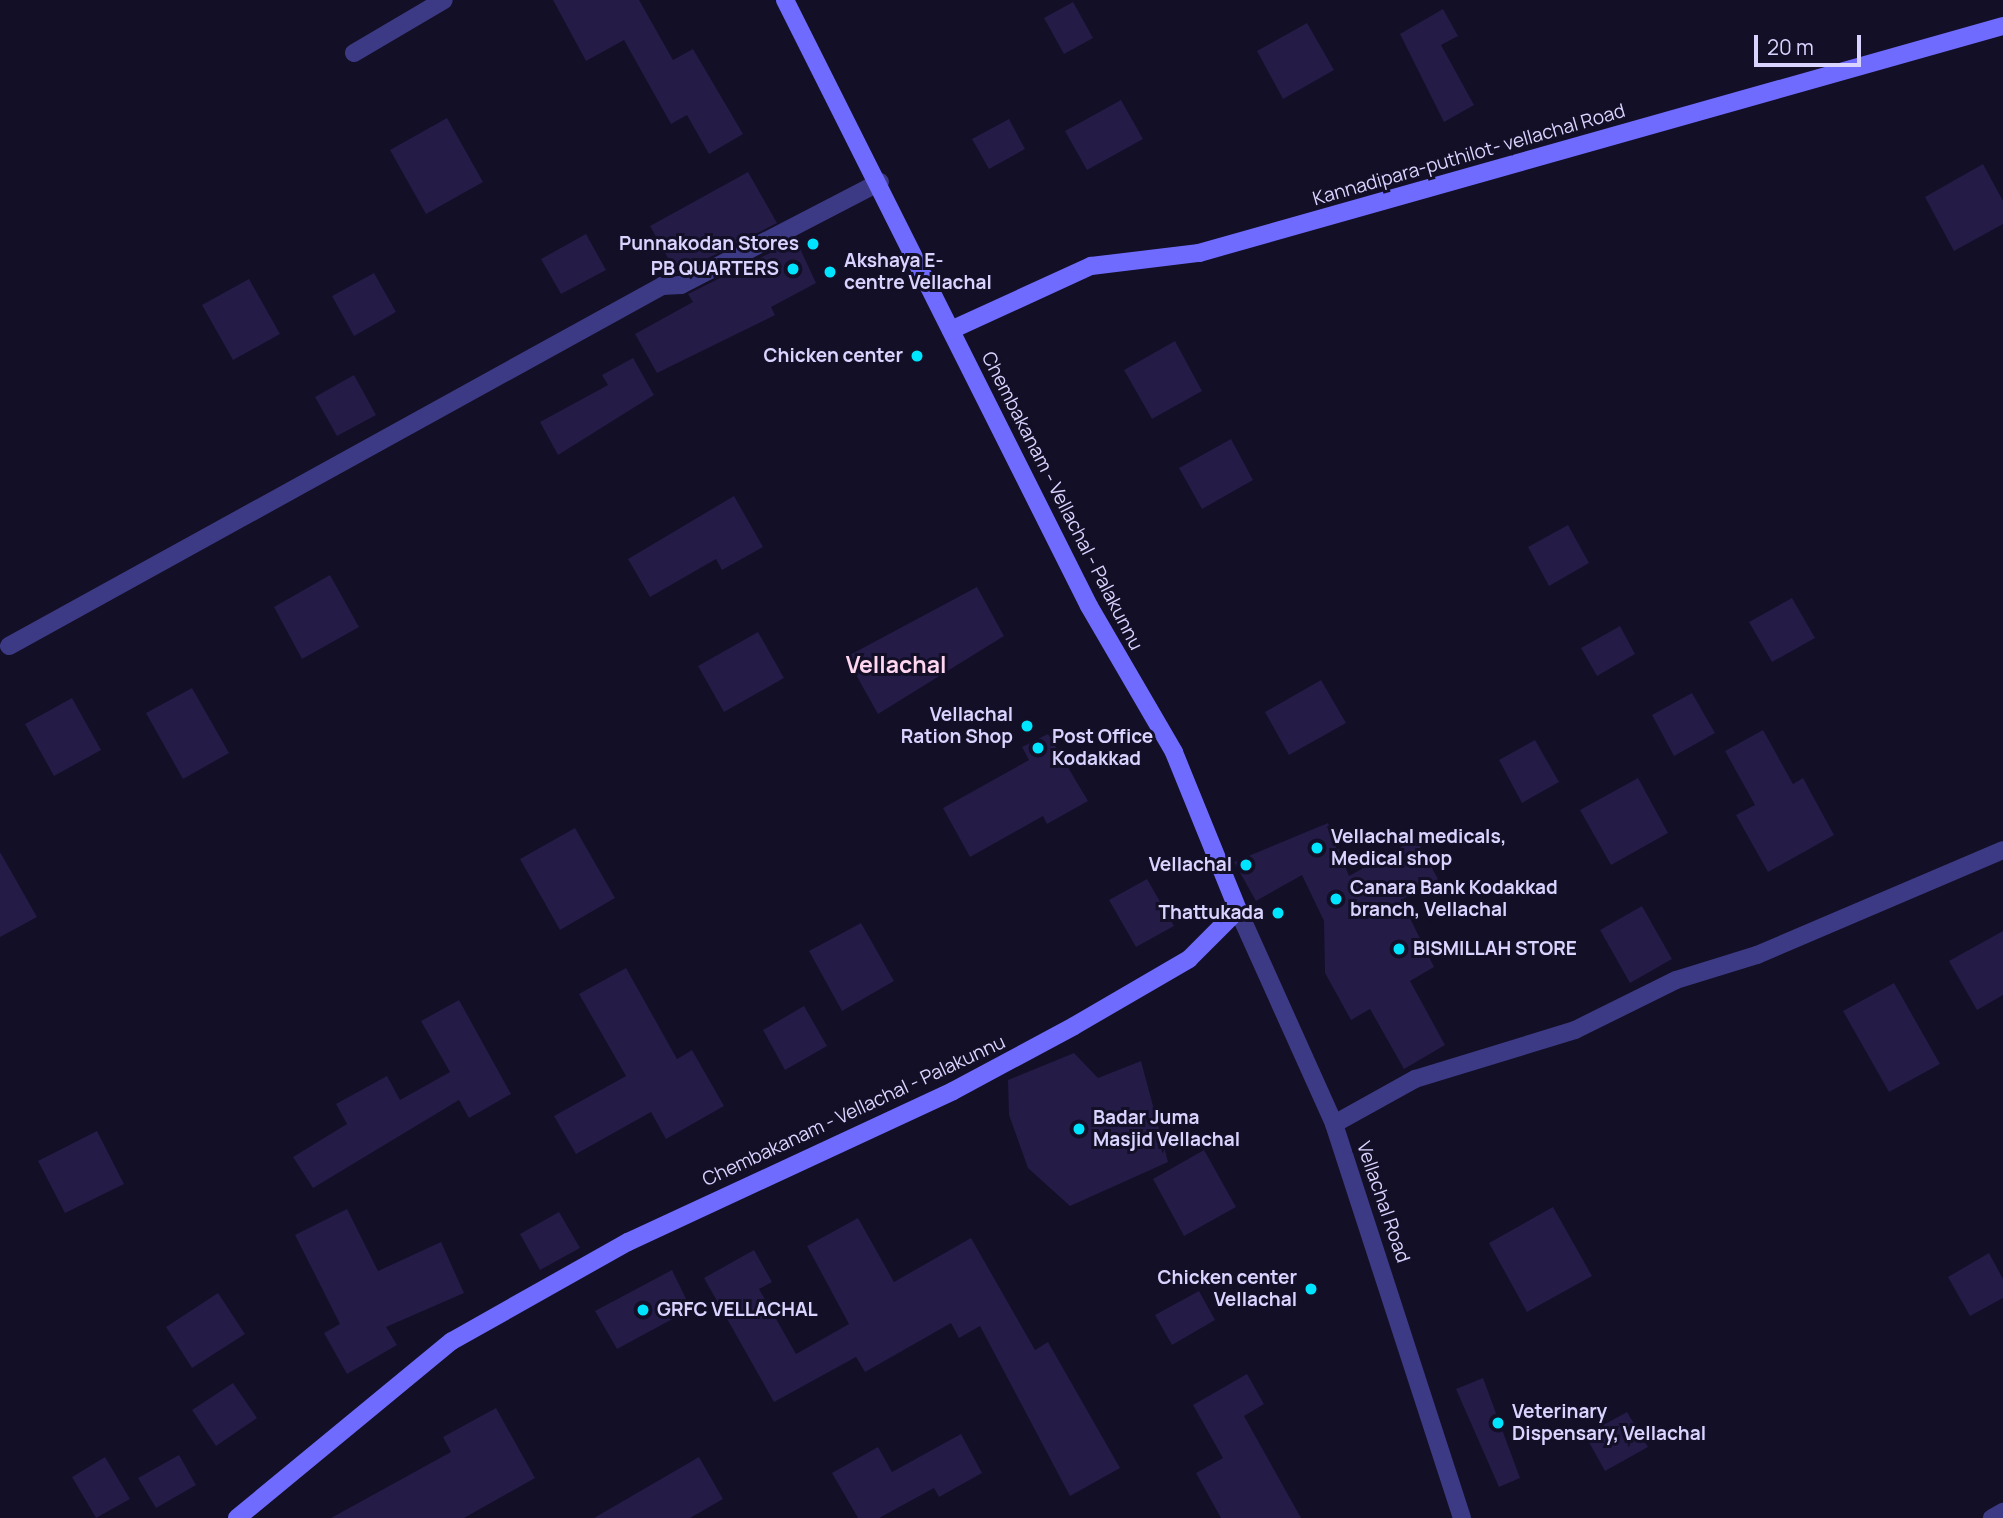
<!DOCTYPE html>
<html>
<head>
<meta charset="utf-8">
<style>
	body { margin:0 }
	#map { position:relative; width:2003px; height:1518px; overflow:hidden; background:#130f26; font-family:Manrope,sans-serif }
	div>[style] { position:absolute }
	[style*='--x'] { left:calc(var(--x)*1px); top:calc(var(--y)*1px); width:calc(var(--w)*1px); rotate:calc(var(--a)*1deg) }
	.building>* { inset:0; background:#241b47 }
	.street>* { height:18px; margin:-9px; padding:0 9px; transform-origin:9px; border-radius:9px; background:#3d3a85 }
	.secondary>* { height:18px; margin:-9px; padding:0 9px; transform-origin:9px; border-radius:9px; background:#6f6bff }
	.dots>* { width:19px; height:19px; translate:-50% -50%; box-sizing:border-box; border:4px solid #130f26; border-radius:50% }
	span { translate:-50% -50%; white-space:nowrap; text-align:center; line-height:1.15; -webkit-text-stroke:6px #130f26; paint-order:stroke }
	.street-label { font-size:19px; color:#d9d4ff }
	.poi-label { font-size:19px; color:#d9d4ff; font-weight:700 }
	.right { translate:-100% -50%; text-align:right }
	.left { translate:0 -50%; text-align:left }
	.quarter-label { font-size:23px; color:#ffd6f0; font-weight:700 }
	.scale { position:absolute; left:1754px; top:35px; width:107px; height:32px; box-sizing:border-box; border:4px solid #d9d4ff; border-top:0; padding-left:9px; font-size:21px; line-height:24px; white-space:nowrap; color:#d9d4ff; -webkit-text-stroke:5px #130f26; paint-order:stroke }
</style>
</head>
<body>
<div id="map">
	<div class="building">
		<div style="clip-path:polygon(553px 0,639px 0,673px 60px,693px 49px,743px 134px,709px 154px,687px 115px,671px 124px,624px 40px,586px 61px)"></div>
		<div style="clip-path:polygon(1073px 2px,1093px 38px,1064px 54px,1044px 18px)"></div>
		<div style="clip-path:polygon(1443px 9px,1458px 36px,1441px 45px,1474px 105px,1444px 122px,1400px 34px)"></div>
		<div style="clip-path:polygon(1307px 23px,1334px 70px,1283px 99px,1257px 51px)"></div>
		<div style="clip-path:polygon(1121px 100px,1143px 139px,1087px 170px,1065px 131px)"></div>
		<div style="clip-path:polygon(447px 118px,483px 182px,426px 214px,390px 150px)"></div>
		<div style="clip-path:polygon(1009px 119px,1025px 149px,989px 169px,972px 139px)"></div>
		<div style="clip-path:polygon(1983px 164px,2003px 201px,2003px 224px,1954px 251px,1925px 197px)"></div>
		<div style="clip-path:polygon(748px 172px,777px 223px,677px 274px,650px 226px)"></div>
		<div style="clip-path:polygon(586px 234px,606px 270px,561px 294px,541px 259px)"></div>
		<div style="clip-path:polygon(796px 240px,816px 283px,771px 307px,775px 315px,657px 373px,635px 334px,693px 302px,688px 294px)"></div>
		<div style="clip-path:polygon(374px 273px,396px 312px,354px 336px,332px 296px)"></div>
		<div style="clip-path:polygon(249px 279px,280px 334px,233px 360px,202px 305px)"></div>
		<div style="clip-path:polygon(1175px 341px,1202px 391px,1152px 419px,1124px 370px)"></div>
		<div style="clip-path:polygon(633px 358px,654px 395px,558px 455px,540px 422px,608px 385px,602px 375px)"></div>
		<div style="clip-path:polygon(354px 375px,376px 415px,337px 436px,315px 397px)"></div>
		<div style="clip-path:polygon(1231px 439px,1253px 480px,1202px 509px,1179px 468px)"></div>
		<div style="clip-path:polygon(734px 496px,763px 547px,722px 570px,716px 559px,650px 597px,628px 559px)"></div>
		<div style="clip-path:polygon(1568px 525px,1589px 563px,1549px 586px,1528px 547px)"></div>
		<div style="clip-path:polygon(330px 575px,359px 627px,302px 659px,274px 607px)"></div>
		<div style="clip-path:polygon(977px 587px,1004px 636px,878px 714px,846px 657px)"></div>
		<div style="clip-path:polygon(1792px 598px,1815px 638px,1772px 662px,1749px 622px)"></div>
		<div style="clip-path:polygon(1620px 626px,1635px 654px,1597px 676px,1581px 648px)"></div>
		<div style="clip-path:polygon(758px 632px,784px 678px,724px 712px,698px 666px)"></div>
		<div style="clip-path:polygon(1321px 680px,1346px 723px,1289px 755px,1265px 712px)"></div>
		<div style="clip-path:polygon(192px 688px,229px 753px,183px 779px,146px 713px)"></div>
		<div style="clip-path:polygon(1692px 693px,1715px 733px,1674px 756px,1652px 715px)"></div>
		<div style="clip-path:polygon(72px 698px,101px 750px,54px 776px,25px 724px)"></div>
		<div style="clip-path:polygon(1763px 730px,1793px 784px,1803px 778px,1834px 835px,1768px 872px,1736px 815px,1755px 805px,1725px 751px)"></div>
		<div style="clip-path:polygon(1048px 734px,1088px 801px,1047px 824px,1043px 816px,970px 857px,943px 808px,1029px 760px,1022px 747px)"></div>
		<div style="clip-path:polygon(1535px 740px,1559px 782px,1522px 803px,1499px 760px)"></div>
		<div style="clip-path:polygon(1638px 778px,1668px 833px,1611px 865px,1580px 810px)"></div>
		<div style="clip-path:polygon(1328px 823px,1349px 876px,1416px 839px,1438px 879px,1401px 900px,1434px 967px,1410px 981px,1445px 1045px,1404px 1069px,1370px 1009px,1351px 1020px,1325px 973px,1324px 921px,1302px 875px,1256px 901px,1234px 862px)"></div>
		<div style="clip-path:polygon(575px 828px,615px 898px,560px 930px,520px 859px)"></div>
		<div style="clip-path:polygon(0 852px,37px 917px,0 937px)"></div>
		<div style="clip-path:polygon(1147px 879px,1174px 926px,1136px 947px,1109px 900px)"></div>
		<div style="clip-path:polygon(1642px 906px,1672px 959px,1630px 983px,1600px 930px)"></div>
		<div style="clip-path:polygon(861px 923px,894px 981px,842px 1011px,809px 951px)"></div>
		<div style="clip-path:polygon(2003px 931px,2003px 995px,1977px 1010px,1949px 961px)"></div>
		<div style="clip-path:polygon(626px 968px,677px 1059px,692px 1050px,724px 1106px,666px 1139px,651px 1112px,576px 1154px,554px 1116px,626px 1076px,579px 994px)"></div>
		<div style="clip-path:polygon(1894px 983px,1940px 1064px,1889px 1092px,1843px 1011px)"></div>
		<div style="clip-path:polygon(459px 1000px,511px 1094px,469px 1118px,459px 1100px,313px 1188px,293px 1157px,347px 1124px,336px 1104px,387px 1076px,400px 1100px,450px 1072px,421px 1021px)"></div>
		<div style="clip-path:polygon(804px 1006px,827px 1046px,785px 1070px,763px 1030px)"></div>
		<div style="clip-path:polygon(1074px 1053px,1098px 1078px,1141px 1061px,1168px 1162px,1070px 1206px,1028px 1168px,1009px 1115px,1008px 1080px)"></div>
		<div style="clip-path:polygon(97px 1131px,124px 1184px,65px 1213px,38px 1161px)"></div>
		<div style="clip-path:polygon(1204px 1150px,1236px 1207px,1184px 1236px,1153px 1179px)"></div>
		<div style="clip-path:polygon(1553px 1207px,1592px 1276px,1527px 1312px,1489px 1243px)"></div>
		<div style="clip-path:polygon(347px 1209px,378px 1271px,441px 1242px,464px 1293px,386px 1327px,397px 1345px,347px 1374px,324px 1333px,340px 1324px,295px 1235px)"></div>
		<div style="clip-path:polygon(559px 1212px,580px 1248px,540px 1270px,520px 1234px)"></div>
		<div style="clip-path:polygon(858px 1218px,894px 1282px,971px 1238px,1035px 1350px,1048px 1342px,1120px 1468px,1070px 1496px,980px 1326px,959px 1338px,951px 1323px,865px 1372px,856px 1357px,774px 1402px,704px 1278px,754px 1250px,772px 1282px,759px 1289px,796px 1354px,849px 1324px,807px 1246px)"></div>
		<div style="clip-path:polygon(1989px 1253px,2003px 1279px,2003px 1298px,1970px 1316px,1948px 1277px)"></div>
		<div style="clip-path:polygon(672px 1270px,691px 1309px,617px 1349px,595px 1311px)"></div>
		<div style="clip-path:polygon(1199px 1291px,1215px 1320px,1172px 1345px,1155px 1315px)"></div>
		<div style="clip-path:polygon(218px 1293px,245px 1334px,192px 1368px,166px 1327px)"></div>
		<div style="clip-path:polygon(1247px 1374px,1264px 1404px,1244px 1416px,1301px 1518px,1221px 1518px,1196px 1473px,1223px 1458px,1193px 1405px)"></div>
		<div style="clip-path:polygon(1483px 1378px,1520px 1478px,1499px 1487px,1456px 1389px)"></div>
		<div style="clip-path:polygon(233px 1383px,257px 1418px,216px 1446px,192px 1410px)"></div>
		<div style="clip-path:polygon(496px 1408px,535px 1478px,464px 1518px,331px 1518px,451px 1452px,443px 1437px)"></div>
		<div style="clip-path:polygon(1627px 1412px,1648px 1447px,1605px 1471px,1585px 1435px)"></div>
		<div style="clip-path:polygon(961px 1434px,982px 1473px,939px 1497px,934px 1488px,879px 1518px,858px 1518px,832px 1473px,878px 1447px,892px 1472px)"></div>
		<div style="clip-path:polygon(179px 1455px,196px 1485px,156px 1508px,138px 1478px)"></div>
		<div style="clip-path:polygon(105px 1457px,130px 1499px,96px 1518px,72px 1477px)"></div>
		<div style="clip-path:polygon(699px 1457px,723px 1499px,690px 1518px,594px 1518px)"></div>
	</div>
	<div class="street">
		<div style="--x:354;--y:53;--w:104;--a:-30.5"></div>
		<div style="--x:9;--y:646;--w:746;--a:-28.87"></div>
		<div style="--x:662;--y:286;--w:19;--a:-3"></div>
		<div style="--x:681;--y:285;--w:224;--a:-27.4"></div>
		<div style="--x:1238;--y:910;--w:235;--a:65.8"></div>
		<div style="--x:1334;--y:1124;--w:414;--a:72"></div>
		<div style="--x:1334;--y:1124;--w:93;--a:-29.1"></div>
		<div style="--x:1415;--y:1079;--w:167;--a:-17"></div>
		<div style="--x:1575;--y:1030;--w:113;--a:-26.3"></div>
		<div style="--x:1676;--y:980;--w:85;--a:-17.2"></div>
		<div style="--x:1757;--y:955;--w:267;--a:-23.1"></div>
		<div style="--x:1992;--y:1518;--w:13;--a:-29"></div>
	</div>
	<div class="secondary">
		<div style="--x:951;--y:330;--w:154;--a:-24.6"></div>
		<div style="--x:1091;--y:266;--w:109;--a:-6.9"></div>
		<div style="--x:1199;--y:253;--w:835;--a:-15.77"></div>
		<div style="--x:237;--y:1518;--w:278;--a:-39.5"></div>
		<div style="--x:452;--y:1341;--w:202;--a:-29.4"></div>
		<div style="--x:628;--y:1242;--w:358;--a:-24.9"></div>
		<div style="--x:953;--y:1091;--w:137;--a:-28.2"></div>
		<div style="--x:1074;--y:1026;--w:133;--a:-30.2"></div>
		<div style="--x:1189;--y:959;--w:69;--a:-45"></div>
		<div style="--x:1238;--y:910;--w:170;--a:-112.1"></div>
		<div style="--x:1174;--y:752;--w:169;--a:-120.2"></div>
		<div style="--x:1089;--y:606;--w:678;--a:-116.64"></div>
	</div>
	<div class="dots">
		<div style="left:813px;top:244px;background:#00e5ff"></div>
		<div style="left:793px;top:269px;background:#00e5ff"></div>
		<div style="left:830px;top:272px;background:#00e5ff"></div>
		<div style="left:917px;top:356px;background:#00e5ff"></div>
		<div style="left:1027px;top:726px;background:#00e5ff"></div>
		<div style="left:1038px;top:748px;background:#00e5ff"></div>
		<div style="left:1317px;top:848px;background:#00e5ff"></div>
		<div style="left:1246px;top:865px;background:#00e5ff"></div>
		<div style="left:1336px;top:899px;background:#00e5ff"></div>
		<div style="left:1278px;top:913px;background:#00e5ff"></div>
		<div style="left:1399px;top:949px;background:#00e5ff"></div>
		<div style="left:1079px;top:1129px;background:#00e5ff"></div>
		<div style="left:1311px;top:1289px;background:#00e5ff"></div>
		<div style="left:643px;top:1310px;background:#00e5ff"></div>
		<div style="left:1498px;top:1423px;background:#00e5ff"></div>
	</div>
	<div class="street-label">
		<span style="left:1469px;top:155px;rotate:-16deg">Kannadipara-puthilot- vellachal Road</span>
		<span style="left:1062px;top:501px;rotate:63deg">Chembakanam - Vellachal - Palakunnu</span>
		<span style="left:854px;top:1111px;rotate:-25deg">Chembakanam - Vellachal - Palakunnu</span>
		<span style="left:1383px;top:1202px;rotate:71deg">Vellachal Road</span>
	</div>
	<div class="poi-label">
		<span class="right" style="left:799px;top:244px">Punnakodan Stores</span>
		<span class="left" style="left:844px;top:272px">Akshaya E-<br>centre Vellachal</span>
		<span class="right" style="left:779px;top:269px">PB QUARTERS</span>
		<span class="right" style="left:903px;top:356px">Chicken center</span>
		<span class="right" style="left:1013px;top:726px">Vellachal<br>Ration Shop</span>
		<span class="left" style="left:1052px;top:748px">Post Office<br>Kodakkad</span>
		<span class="left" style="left:1331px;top:848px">Vellachal medicals,<br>Medical shop</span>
		<span class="right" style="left:1232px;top:865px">Vellachal</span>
		<span class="left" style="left:1350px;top:899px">Canara Bank Kodakkad<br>branch, Vellachal</span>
		<span class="right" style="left:1264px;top:913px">Thattukada</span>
		<span class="left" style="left:1413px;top:949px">BISMILLAH STORE</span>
		<span class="left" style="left:1093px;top:1129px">Badar Juma<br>Masjid Vellachal</span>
		<span class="right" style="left:1297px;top:1289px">Chicken center<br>Vellachal</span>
		<span class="left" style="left:657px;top:1310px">GRFC VELLACHAL</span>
		<span class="left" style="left:1512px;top:1423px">Veterinary<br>Dispensary, Vellachal</span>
	</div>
	<div class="quarter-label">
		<span style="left:896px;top:664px">Vellachal</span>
	</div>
	<div class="scale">20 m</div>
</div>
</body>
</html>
